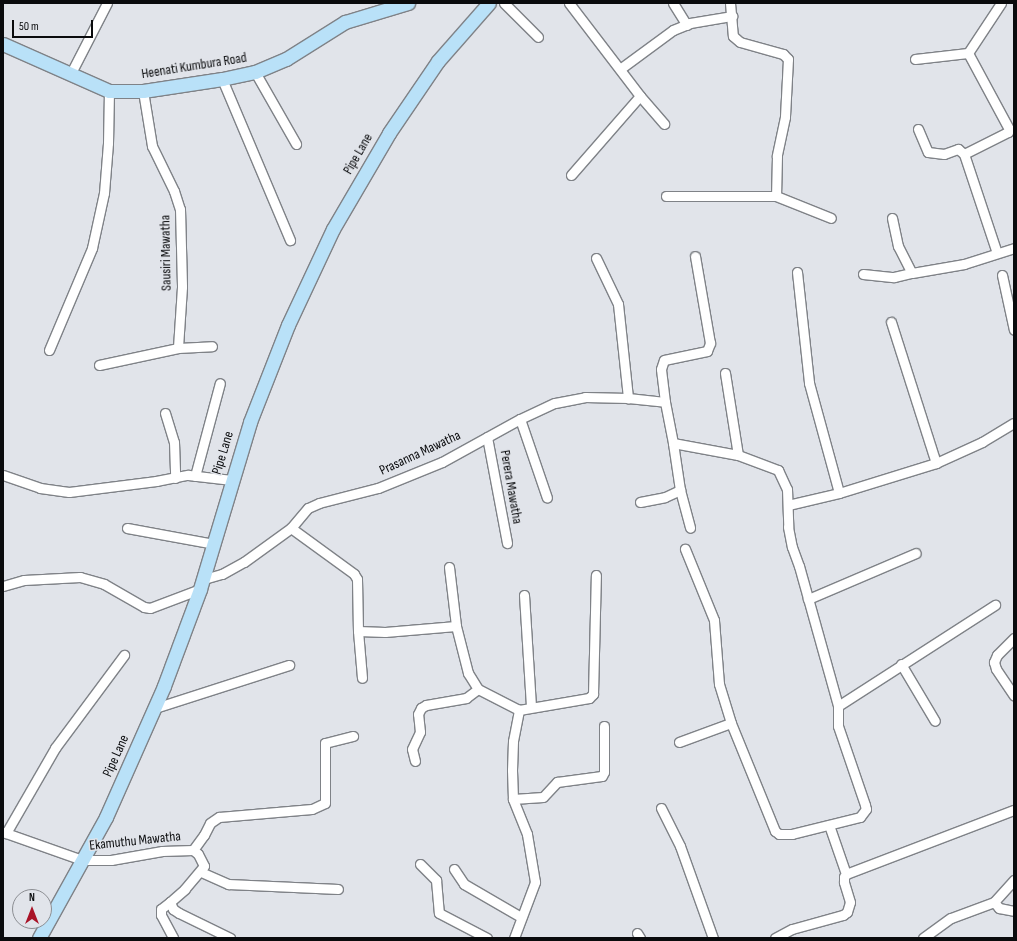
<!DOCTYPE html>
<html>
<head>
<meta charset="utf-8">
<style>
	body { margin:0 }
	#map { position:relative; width:1017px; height:941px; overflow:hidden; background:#e1e4ea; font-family:"Sofia Sans Condensed",sans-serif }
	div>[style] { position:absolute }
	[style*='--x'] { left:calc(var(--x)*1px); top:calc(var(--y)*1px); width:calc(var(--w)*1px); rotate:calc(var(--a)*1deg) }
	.roads { filter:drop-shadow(1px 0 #7f8287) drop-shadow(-1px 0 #7f8287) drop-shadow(0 1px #7f8287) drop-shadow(0 -1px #7f8287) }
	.street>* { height:9px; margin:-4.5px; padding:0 4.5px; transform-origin:4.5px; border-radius:4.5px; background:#fff }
	.secondary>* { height:13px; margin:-6.5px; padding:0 6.5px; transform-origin:6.5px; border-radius:6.5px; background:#b9e1f8 }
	span { translate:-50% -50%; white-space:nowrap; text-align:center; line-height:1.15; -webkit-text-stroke:3px #e1e4ea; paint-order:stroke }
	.street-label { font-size:14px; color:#0a0b0d }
	.frame { position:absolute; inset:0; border:4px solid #0a0b0d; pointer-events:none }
	.north { position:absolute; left:12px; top:889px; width:40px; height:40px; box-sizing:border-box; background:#e1e4ea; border:1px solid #8b8d92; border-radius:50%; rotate:0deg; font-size:11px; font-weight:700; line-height:16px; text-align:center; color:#0a0b0d }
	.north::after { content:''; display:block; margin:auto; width:14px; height:18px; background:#a91327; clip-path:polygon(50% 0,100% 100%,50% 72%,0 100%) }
	.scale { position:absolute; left:12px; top:20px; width:81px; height:18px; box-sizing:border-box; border:2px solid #0a0b0d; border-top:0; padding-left:5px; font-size:12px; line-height:14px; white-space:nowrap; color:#0a0b0d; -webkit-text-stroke:3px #e1e4ea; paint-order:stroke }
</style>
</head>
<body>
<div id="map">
	<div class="roads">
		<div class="street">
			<div style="--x:504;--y:3;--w:48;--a:45"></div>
			<div style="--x:569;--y:3;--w:117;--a:52.6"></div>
			<div style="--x:640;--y:96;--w:37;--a:49"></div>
			<div style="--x:673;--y:3;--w:26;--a:58"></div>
			<div style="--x:730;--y:3;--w:33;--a:85"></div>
			<div style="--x:733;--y:36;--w:9;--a:41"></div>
			<div style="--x:740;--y:42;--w:45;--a:15.6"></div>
			<div style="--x:783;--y:54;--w:7;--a:45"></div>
			<div style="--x:788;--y:59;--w:58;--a:93"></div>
			<div style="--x:785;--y:117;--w:40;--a:102"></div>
			<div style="--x:777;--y:156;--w:40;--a:91.4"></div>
			<div style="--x:776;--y:196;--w:59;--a:21.8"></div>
			<div style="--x:915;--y:59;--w:53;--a:-6.5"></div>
			<div style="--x:968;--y:53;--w:60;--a:-56.6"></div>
			<div style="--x:620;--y:69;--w:66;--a:-36.3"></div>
			<div style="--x:673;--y:30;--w:18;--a:-22"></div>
			<div style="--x:690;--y:23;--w:43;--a:-9.5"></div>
			<div style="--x:255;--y:72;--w:83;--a:60.3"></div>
			<div style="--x:71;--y:73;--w:79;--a:-62.8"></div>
			<div style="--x:222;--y:79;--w:175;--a:67.1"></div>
			<div style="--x:143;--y:91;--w:56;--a:80.7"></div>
			<div style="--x:152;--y:146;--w:50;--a:63.9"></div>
			<div style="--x:174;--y:191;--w:19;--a:72"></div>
			<div style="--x:180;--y:209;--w:78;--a:88.5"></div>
			<div style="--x:182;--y:287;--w:61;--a:93.8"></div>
			<div style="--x:918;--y:129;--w:25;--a:67"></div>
			<div style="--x:928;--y:152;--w:16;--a:7"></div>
			<div style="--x:944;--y:154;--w:15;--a:-20"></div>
			<div style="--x:958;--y:149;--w:8;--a:40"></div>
			<div style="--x:964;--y:154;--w:104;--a:71.6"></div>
			<div style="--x:964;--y:154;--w:49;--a:-26.6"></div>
			<div style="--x:1008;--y:132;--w:3;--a:-72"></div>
			<div style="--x:1009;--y:129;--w:86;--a:-118.3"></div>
			<div style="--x:571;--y:175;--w:105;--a:-48.9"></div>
			<div style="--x:666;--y:196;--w:110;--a:0"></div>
			<div style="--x:892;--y:218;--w:29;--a:78"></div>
			<div style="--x:898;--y:246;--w:30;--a:63"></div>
			<div style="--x:912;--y:273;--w:53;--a:-9.8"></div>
			<div style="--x:964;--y:264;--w:52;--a:-17.7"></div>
			<div style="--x:596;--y:258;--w:51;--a:64.4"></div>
			<div style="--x:618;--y:304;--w:95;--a:83.9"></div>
			<div style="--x:797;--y:272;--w:112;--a:83.8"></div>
			<div style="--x:809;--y:383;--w:114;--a:74.7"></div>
			<div style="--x:863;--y:274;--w:31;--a:6"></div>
			<div style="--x:894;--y:277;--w:18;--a:-13"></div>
			<div style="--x:1002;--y:275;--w:56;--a:77.7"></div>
			<div style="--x:891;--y:322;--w:148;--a:72.3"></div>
			<div style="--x:49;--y:350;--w:111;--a:-67.1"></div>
			<div style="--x:92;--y:248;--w:56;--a:-77.7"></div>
			<div style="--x:104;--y:193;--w:50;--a:-85.4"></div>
			<div style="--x:108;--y:143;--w:52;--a:-88.9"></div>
			<div style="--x:99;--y:365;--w:81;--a:-12.1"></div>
			<div style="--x:178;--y:348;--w:34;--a:-3"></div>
			<div style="--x:725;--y:373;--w:83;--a:81"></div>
			<div style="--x:165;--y:413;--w:30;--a:73"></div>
			<div style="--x:174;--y:442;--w:36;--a:88"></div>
			<div style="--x:520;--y:419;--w:83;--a:71.1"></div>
			<div style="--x:487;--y:437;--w:108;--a:79.3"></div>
			<div style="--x:673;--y:443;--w:66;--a:10.5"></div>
			<div style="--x:738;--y:455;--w:43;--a:20.6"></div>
			<div style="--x:778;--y:470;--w:21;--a:65"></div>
			<div style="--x:787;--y:489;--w:38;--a:88"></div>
			<div style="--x:788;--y:527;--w:20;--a:79"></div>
			<div style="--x:792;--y:547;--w:20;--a:70"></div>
			<div style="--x:799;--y:566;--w:145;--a:74.4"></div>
			<div style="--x:838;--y:706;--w:20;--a:90"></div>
			<div style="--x:838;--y:726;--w:83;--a:71.1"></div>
			<div style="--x:865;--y:805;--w:4;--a:76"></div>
			<div style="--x:866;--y:809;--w:10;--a:127"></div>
			<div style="--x:860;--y:817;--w:70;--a:166"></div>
			<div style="--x:792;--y:834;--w:13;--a:180"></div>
			<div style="--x:779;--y:834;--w:5;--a:-143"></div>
			<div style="--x:775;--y:831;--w:117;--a:-112.2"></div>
			<div style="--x:731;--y:723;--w:41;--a:-107.1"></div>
			<div style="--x:719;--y:684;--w:64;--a:-94.5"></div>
			<div style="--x:714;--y:620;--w:77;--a:-112.2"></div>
			<div style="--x:3;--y:475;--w:39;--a:19"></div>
			<div style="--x:40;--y:488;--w:29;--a:8"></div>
			<div style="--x:69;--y:492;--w:88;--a:-7.2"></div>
			<div style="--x:156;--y:481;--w:33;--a:-11"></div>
			<div style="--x:188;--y:475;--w:44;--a:6.5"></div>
			<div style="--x:195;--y:476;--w:96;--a:-75"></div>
			<div style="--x:680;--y:490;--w:39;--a:75"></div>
			<div style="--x:640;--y:502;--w:25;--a:-11"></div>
			<div style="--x:665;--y:497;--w:17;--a:-25"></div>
			<div style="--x:680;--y:490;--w:48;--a:-98.5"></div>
			<div style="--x:673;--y:443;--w:42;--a:-101"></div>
			<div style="--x:665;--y:402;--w:33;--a:-97"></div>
			<div style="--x:661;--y:369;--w:9;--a:-72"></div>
			<div style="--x:664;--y:360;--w:44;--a:-11.8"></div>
			<div style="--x:707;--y:351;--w:9;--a:-69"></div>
			<div style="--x:710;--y:343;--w:88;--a:-99.8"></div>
			<div style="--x:788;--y:505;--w:52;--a:-13.2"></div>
			<div style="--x:839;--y:493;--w:102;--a:-17.2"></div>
			<div style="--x:936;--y:463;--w:51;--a:-24.5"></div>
			<div style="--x:982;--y:442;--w:37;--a:-31"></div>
			<div style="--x:127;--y:528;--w:88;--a:10.4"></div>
			<div style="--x:291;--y:528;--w:78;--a:36.1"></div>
			<div style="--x:354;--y:574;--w:6;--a:59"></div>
			<div style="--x:357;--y:579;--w:52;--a:88.9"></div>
			<div style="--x:358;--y:631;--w:47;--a:85.1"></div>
			<div style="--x:449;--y:567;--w:59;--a:83.2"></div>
			<div style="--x:456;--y:626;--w:49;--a:75.7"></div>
			<div style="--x:468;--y:673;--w:19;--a:58"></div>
			<div style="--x:478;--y:689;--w:46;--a:27.1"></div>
			<div style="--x:204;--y:579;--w:19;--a:-16"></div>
			<div style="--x:222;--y:574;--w:25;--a:-29"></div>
			<div style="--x:244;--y:562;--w:58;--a:-35.9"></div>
			<div style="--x:291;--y:528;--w:26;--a:-50"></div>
			<div style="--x:308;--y:508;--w:12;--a:-24"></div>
			<div style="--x:319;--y:503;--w:61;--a:-14.3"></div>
			<div style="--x:378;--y:488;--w:69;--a:-22.1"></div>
			<div style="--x:442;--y:462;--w:89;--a:-28.9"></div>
			<div style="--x:520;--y:419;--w:38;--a:-25"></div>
			<div style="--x:555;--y:403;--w:31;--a:-11"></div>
			<div style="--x:585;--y:397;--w:43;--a:1.3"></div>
			<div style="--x:628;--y:398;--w:37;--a:6"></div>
			<div style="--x:3;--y:586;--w:22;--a:-16"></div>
			<div style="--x:24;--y:580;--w:56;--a:-3.1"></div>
			<div style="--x:80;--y:577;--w:25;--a:16"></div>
			<div style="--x:104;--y:584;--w:46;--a:29.9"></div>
			<div style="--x:144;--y:607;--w:6;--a:9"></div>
			<div style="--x:150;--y:608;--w:53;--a:-20.8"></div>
			<div style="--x:524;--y:595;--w:111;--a:86.4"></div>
			<div style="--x:808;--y:599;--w:117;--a:-23.1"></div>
			<div style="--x:358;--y:631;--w:27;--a:2"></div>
			<div style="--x:385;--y:632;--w:71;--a:-4.8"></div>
			<div style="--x:1014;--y:638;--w:24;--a:135"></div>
			<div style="--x:997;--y:655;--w:8;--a:113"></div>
			<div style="--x:994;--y:662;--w:7;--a:74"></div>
			<div style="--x:996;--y:669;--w:32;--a:56"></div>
			<div style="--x:901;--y:664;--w:66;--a:59.2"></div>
			<div style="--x:838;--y:706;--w:187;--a:-32.8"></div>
			<div style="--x:155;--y:708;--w:141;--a:-17.8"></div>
			<div style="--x:679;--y:742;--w:55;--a:-20.1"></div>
			<div style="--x:415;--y:761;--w:12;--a:-104"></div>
			<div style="--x:412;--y:749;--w:19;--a:-65"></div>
			<div style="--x:420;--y:732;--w:18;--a:-96"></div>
			<div style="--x:418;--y:714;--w:7;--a:-63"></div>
			<div style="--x:421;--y:708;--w:6;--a:-31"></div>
			<div style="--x:426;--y:705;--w:41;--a:-9.9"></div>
			<div style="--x:466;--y:698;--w:15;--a:-37"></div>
			<div style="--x:513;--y:799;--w:30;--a:-4"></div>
			<div style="--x:543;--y:797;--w:21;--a:-47"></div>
			<div style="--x:557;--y:782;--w:45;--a:-7.6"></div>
			<div style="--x:602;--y:776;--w:4;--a:-63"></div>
			<div style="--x:604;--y:772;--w:46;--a:-90"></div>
			<div style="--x:661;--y:808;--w:42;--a:63.4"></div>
			<div style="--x:680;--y:846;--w:98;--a:70.3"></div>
			<div style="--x:829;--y:825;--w:52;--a:70.9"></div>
			<div style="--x:3;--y:832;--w:84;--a:19.5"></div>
			<div style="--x:82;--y:860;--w:29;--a:0"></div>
			<div style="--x:111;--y:860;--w:52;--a:-10"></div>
			<div style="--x:162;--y:851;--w:31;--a:-2"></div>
			<div style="--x:193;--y:850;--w:6;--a:39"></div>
			<div style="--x:198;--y:854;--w:13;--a:63"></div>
			<div style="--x:204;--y:866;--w:30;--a:130"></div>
			<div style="--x:185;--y:889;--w:20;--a:139"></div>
			<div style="--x:170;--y:902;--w:8;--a:67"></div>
			<div style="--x:173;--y:909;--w:7;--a:34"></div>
			<div style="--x:179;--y:913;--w:57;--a:26.1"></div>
			<div style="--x:6;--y:833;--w:98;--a:-60"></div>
			<div style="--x:55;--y:748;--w:116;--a:-53.4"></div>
			<div style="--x:193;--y:850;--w:19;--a:-54"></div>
			<div style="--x:204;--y:835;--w:13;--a:-63"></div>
			<div style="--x:210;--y:823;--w:11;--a:-34"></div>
			<div style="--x:219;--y:817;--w:93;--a:-4.9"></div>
			<div style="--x:312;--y:809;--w:14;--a:-25"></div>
			<div style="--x:325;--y:803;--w:60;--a:-90"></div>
			<div style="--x:325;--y:743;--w:29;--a:-14"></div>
			<div style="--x:420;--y:864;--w:23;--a:45"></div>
			<div style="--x:436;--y:880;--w:33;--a:85"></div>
			<div style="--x:439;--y:913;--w:54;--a:27.5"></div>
			<div style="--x:454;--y:869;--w:18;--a:56"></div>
			<div style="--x:464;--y:884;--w:66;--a:30.1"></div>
			<div style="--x:201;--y:872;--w:30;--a:24"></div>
			<div style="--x:228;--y:884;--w:110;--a:2.6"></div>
			<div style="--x:170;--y:902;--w:11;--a:142"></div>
			<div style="--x:161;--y:909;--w:6;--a:90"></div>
			<div style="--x:161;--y:915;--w:26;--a:62"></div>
			<div style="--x:994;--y:902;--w:8;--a:50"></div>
			<div style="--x:999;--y:908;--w:15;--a:11"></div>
			<div style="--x:637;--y:933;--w:6;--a:59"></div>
			<div style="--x:514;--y:938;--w:60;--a:-69.4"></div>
			<div style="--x:535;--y:882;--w:49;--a:-99.5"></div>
			<div style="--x:527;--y:834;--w:38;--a:-112"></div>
			<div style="--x:513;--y:799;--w:29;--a:-92"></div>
			<div style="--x:512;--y:770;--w:29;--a:-88"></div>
			<div style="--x:513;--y:741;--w:32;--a:-79"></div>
			<div style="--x:519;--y:710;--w:71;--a:-9.7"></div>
			<div style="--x:589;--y:698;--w:6;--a:-45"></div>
			<div style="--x:593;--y:694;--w:119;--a:-88.6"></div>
			<div style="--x:775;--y:938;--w:19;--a:-28"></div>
			<div style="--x:792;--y:929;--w:53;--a:-15.4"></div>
			<div style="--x:843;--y:915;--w:5;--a:-37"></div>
			<div style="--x:847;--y:912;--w:10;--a:-73"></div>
			<div style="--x:850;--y:902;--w:21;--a:-107"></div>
			<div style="--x:844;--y:882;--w:5;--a:-90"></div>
			<div style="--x:844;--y:877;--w:4;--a:-56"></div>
			<div style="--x:846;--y:874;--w:180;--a:-20.9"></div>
			<div style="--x:923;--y:938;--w:34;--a:-36"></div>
			<div style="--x:951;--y:918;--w:46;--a:-20.4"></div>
			<div style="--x:994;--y:902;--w:30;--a:-48"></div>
		</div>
		<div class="secondary">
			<div style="--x:3;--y:44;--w:116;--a:23.9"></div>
			<div style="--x:109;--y:91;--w:34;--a:0"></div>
			<div style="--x:143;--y:91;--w:80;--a:-8.6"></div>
			<div style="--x:222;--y:79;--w:34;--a:-12"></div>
			<div style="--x:255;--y:72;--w:34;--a:-23"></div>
			<div style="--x:286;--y:59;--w:70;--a:-32.1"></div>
			<div style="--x:345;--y:22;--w:66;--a:-16.8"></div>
			<div style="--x:39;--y:938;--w:138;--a:-61"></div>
			<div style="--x:106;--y:817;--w:143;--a:-66.1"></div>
			<div style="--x:164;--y:686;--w:103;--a:-69.6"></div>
			<div style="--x:200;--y:589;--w:174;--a:-73.3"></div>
			<div style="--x:250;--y:422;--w:104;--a:-68.6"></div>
			<div style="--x:288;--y:325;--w:106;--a:-64.9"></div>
			<div style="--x:333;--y:229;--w:111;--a:-59.7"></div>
			<div style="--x:389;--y:133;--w:87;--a:-55.8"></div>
			<div style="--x:438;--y:61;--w:77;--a:-48.7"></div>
		</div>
	</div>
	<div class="street-label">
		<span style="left:194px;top:66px;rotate:-9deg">Heenati Kumbura Road</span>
		<span style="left:358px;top:154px;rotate:-60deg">Pipe Lane</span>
		<span style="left:166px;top:253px;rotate:-91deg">Sausiri Mawatha</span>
		<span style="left:223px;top:453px;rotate:-73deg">Pipe Lane</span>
		<span style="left:420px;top:453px;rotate:-25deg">Prasanna Mawatha</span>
		<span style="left:511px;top:487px;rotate:80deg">Perera Mawatha</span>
		<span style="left:116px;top:756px;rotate:-66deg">Pipe Lane</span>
		<span style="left:135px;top:841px;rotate:-6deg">Ekamuthu Mawatha</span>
	</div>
	<div class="frame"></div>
	<div class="north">N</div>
	<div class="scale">50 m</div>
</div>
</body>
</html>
